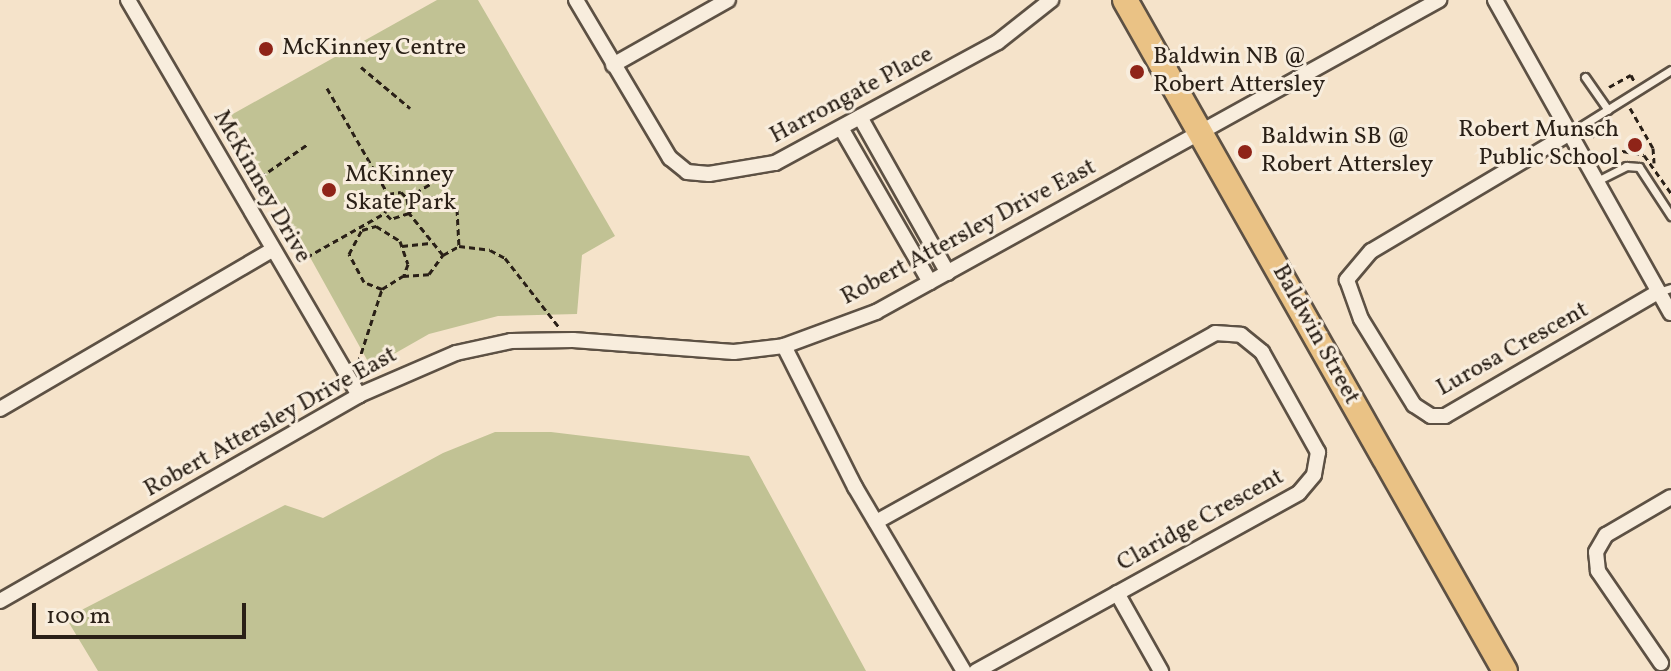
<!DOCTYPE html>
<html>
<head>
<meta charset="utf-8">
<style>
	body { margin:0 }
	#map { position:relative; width:1671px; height:671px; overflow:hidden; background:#f5e3ca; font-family:Vollkorn,serif }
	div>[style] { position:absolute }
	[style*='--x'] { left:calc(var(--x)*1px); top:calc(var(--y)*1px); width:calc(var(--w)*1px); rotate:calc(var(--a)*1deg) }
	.green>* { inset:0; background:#c1c294 }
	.path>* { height:3px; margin-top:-1.5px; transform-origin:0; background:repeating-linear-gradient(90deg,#2a2017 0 6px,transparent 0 10px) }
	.roads { filter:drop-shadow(2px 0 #5d5144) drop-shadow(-2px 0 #5d5144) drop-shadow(0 2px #5d5144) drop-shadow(0 -2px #5d5144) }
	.service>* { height:7px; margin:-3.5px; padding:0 3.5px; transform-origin:3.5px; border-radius:3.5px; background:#f8eddd }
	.minor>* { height:14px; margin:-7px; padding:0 7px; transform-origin:7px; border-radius:7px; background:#f8eddd }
	.primary>* { height:24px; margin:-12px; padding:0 12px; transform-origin:12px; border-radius:12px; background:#eac285 }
	.dots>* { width:22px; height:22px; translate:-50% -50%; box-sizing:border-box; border:4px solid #f8eddd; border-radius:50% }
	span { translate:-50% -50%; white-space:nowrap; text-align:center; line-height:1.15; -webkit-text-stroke:6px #f8eddd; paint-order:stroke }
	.poi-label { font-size:24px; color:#2a2017 }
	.left { translate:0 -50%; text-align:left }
	.right { translate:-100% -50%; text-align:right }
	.street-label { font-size:24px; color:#2a2017 }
	.scale { position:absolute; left:32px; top:603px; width:214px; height:36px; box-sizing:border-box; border:4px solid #2a2017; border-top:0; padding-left:10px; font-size:24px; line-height:28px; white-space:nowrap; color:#2a2017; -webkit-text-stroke:6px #f8eddd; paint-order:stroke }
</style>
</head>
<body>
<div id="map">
	<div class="green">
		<div style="clip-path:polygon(437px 0,478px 0,615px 236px,582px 255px,577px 314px,498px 316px,429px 334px,371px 367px,231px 115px)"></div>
		<div style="clip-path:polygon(495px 432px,551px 432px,749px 456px,866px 671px,98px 671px,66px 618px,285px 505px,323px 518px,443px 453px)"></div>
	</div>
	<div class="path">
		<div style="--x:361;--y:67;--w:64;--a:39.9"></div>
		<div style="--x:1609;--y:87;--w:25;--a:-29"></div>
		<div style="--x:1631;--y:75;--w:7;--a:63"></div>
		<div style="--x:327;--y:88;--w:122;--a:60.1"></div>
		<div style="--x:1630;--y:108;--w:46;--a:60.1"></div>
		<div style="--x:1653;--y:148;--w:15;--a:86"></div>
		<div style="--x:1592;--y:137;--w:16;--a:-45"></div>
		<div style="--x:1603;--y:156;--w:21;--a:-14"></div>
		<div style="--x:1623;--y:151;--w:21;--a:11"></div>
		<div style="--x:1644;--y:155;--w:47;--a:54.6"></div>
		<div style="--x:252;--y:183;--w:68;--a:-34.9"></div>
		<div style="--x:407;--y:198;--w:15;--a:82"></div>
		<div style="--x:409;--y:213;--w:19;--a:162"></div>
		<div style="--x:391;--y:219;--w:8;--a:-135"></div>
		<div style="--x:385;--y:213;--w:19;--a:-81"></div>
		<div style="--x:388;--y:194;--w:13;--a:-9"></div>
		<div style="--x:401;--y:192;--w:8;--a:45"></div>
		<div style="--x:407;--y:198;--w:50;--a:-31.2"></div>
		<div style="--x:402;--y:246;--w:28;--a:-6"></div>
		<div style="--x:443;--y:255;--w:54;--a:-129"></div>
		<div style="--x:409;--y:213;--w:19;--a:-51"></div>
		<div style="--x:421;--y:198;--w:26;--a:-2"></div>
		<div style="--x:447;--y:197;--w:16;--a:50"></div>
		<div style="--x:457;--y:209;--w:39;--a:87"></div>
		<div style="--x:298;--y:262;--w:100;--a:-29.4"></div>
		<div style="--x:382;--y:289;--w:19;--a:-159"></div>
		<div style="--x:364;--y:282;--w:32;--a:-118"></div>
		<div style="--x:349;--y:254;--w:27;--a:-62"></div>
		<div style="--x:362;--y:230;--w:15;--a:-16"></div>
		<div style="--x:376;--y:226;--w:28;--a:32"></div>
		<div style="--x:400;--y:241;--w:24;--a:71"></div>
		<div style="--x:408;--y:264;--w:12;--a:110"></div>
		<div style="--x:358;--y:363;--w:78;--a:-72"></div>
		<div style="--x:382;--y:289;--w:25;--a:-32"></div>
		<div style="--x:403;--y:276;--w:26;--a:-4"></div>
		<div style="--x:429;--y:274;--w:24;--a:-54"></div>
		<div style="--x:443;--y:255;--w:18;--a:-29"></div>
		<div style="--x:459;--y:246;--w:31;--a:7"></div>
		<div style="--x:490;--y:250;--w:17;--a:28"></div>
		<div style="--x:505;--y:258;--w:88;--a:52"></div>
	</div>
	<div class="roads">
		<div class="service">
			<div style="--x:1585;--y:77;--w:40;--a:55.1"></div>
			<div style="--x:1570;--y:133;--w:119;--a:-32"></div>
			<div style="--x:1597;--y:181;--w:33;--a:-27"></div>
			<div style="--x:1626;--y:166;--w:13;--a:4"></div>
			<div style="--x:1639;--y:167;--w:59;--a:56.9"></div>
			<div style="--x:1658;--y:292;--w:14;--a:-17"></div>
		</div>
		<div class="minor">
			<div style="--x:128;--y:0;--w:458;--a:59.7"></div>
			<div style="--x:576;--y:0;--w:184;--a:59.3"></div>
			<div style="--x:670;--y:158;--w:22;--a:39"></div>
			<div style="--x:687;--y:172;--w:22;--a:5"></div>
			<div style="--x:709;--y:174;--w:67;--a:-9.5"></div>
			<div style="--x:775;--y:163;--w:254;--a:-28.5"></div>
			<div style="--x:998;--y:42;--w:68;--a:-38.4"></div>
			<div style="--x:1495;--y:0;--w:359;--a:60.7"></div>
			<div style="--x:613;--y:65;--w:132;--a:-29.5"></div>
			<div style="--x:860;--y:117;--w:179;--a:60.6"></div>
			<div style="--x:841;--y:128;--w:178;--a:60"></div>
			<div style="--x:1570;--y:133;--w:231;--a:149.3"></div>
			<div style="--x:1371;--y:251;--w:38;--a:130"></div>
			<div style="--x:1347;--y:280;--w:41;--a:70.3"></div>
			<div style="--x:1361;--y:319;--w:101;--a:58.4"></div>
			<div style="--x:1414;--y:405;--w:20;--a:33"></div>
			<div style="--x:1431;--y:416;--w:14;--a:0"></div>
			<div style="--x:1445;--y:416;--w:246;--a:-30.2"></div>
			<div style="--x:784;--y:346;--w:158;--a:63.3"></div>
			<div style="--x:855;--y:487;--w:214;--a:59.4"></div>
			<div style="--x:0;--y:409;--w:315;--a:-30.3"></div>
			<div style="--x:876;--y:522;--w:388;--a:-29.1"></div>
			<div style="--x:1215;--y:333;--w:26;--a:4"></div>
			<div style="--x:1241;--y:335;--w:27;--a:39"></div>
			<div style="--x:1262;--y:352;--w:115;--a:60.8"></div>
			<div style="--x:1318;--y:452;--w:23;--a:100"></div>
			<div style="--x:1314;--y:475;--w:23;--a:130"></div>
			<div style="--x:1299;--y:493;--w:369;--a:151.1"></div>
			<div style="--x:1117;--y:593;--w:90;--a:60.6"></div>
			<div style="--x:0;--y:601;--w:414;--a:-29.8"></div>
			<div style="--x:359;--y:395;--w:106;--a:-23.4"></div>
			<div style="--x:456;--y:353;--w:56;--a:-12.3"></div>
			<div style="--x:511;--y:341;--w:62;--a:-0.9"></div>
			<div style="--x:573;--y:340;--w:161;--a:4.3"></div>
			<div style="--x:734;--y:352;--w:50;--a:-6.8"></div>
			<div style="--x:784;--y:346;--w:98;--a:-20.3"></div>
			<div style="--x:876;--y:312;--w:644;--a:-28.99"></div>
			<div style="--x:1661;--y:663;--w:112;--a:-124.4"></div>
			<div style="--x:1598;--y:571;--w:19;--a:-96"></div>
			<div style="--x:1596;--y:552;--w:20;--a:-60"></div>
			<div style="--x:1606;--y:535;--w:75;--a:-30.3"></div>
		</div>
		<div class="primary">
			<div style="--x:1125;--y:0;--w:771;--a:60.48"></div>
		</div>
	</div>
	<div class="dots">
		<div style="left:266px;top:49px;background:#8f2418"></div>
		<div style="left:1137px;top:72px;background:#8f2418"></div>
		<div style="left:1635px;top:145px;background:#8f2418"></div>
		<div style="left:1245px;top:152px;background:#8f2418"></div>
		<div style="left:329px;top:190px;background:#8f2418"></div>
	</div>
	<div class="poi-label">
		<span class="left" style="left:282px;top:49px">McKinney Centre</span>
		<span class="left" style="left:1153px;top:72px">Baldwin NB @<br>Robert Attersley</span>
		<span class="right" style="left:1619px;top:145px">Robert Munsch<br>Public School</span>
		<span class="left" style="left:1261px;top:152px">Baldwin SB @<br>Robert Attersley</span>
		<span class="left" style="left:345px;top:190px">McKinney<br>Skate Park</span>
	</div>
	<div class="street-label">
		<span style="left:852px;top:96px;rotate:-28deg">Harrongate Place</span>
		<span style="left:261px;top:187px;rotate:60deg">McKinney Drive</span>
		<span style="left:969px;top:233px;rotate:-28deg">Robert Attersley Drive East</span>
		<span style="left:1315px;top:335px;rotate:61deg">Baldwin Street</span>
		<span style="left:1513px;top:350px;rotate:-29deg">Lurosa Crescent</span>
		<span style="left:271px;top:423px;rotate:-29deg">Robert Attersley Drive East</span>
		<span style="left:1201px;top:521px;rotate:-29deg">Claridge Crescent</span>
	</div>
	<div class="scale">100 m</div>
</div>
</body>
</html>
